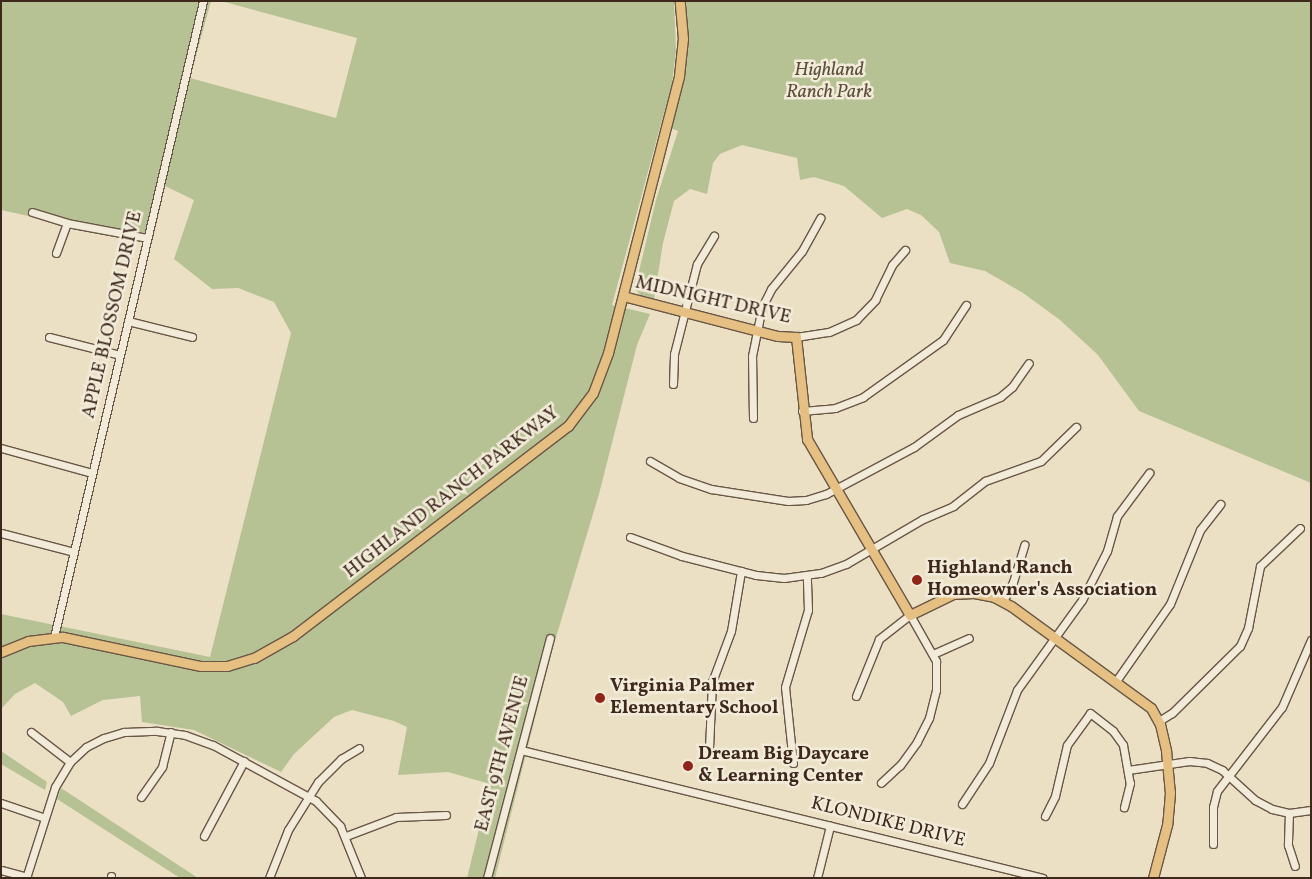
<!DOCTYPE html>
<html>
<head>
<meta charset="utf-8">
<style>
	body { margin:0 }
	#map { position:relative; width:1312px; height:879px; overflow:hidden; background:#ebe0c4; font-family:Vollkorn,serif }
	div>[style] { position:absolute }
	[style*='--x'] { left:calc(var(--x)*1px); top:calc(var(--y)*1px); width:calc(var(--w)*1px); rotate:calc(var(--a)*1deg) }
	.green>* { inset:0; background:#b7c294 }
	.roads { filter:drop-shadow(1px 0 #695646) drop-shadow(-1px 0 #695646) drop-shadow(0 1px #695646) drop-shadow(0 -1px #695646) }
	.minor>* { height:7px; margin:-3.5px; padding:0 3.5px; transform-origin:3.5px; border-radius:3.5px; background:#f2ebd9 }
	.major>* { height:9px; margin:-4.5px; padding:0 4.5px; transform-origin:4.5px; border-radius:4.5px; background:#e6c082 }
	.dots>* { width:14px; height:14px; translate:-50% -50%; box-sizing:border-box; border:2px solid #f2ebd9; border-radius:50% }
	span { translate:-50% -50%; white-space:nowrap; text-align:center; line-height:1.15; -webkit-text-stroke:5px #f2ebd9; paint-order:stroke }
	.park-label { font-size:19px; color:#5c4e3a; font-style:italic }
	.street-label { font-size:19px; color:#3e281c }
	.poi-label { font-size:19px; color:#3e281c; font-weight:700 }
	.left { translate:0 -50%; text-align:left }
	.frame { position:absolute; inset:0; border:2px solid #3e281c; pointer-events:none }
</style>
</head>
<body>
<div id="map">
	<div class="green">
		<div style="clip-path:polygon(1px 1px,211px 1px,190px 78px,336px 118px,357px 38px,221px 1px,674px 1px,676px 51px,672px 83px,612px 305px,650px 314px,637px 345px,599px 494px,551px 654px,495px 878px,467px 878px,490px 784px,448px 772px,398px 775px,407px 727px,394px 721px,352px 710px,334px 717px,294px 754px,281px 772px,194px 730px,142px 722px,140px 696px,103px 700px,71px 716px,63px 702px,35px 683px,15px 694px,1px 709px,1px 614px,210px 657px,291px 333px,274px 302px,238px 288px,212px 289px,174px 259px,194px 200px,165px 186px,152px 243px,1px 210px)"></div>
		<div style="clip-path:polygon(686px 1px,1311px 1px,1311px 483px,1139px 411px,1098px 355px,1060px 320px,1023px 293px,985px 271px,950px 263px,939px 232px,921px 215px,907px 209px,882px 218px,844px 186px,814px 177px,800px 180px,797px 158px,742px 145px,720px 154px,713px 163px,707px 194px,690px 189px,674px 201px,663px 243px,654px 299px,640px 295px,635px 288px,656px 200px,678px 131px,670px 128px,688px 52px)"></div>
		<div style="clip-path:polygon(1px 751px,47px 782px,45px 790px,1px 764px)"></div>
		<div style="clip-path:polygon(61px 788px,198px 878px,180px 878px,57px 799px)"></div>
	</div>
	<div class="roads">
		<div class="minor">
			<div style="--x:32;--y:212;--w:37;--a:17"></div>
			<div style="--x:67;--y:223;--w:81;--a:10.6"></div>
			<div style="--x:56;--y:253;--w:32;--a:-70"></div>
			<div style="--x:128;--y:321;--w:66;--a:14"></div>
			<div style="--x:49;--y:337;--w:73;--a:14.2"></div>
			<div style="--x:796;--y:337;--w:33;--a:-9"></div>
			<div style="--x:829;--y:332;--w:30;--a:-24"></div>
			<div style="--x:856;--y:320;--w:28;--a:-46"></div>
			<div style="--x:875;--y:300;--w:39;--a:-64"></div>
			<div style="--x:892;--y:265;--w:20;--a:-49"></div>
			<div style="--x:673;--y:384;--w:30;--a:-88"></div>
			<div style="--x:674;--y:354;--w:93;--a:-75.7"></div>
			<div style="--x:697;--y:264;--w:33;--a:-59"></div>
			<div style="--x:802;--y:411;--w:33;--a:-5"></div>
			<div style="--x:835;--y:408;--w:30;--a:-21"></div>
			<div style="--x:863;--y:397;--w:98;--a:-35.5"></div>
			<div style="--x:943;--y:340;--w:42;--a:-56.7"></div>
			<div style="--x:753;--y:418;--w:62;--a:-90.9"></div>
			<div style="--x:752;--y:356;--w:50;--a:-78.5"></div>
			<div style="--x:762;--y:307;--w:20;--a:-63"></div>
			<div style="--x:771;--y:289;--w:49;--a:-50.8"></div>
			<div style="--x:802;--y:251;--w:38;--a:-61"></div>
			<div style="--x:1;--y:448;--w:94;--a:15.4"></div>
			<div style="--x:650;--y:461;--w:34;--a:30"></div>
			<div style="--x:679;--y:478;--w:34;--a:19"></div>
			<div style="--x:711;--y:489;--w:78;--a:8.9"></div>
			<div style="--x:788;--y:501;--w:18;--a:-3"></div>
			<div style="--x:806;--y:500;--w:21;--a:-17"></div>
			<div style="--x:826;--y:494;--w:100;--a:-28.1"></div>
			<div style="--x:914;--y:447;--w:54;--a:-36"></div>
			<div style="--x:958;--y:415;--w:46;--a:-23.2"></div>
			<div style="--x:1000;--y:397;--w:16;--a:-40"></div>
			<div style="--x:1012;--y:387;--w:29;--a:-55"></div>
			<div style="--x:1;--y:533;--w:75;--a:14.6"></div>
			<div style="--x:630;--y:537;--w:55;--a:20.1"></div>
			<div style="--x:682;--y:556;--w:76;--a:14.4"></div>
			<div style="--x:756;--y:575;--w:28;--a:6"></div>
			<div style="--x:784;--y:578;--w:37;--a:-8"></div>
			<div style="--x:821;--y:573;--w:27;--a:-20"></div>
			<div style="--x:846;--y:564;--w:89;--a:-30.3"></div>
			<div style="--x:923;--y:519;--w:33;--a:-23"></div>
			<div style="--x:953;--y:506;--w:41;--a:-38"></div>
			<div style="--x:985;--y:481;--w:59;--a:-19.7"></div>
			<div style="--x:1041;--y:461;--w:49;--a:-44.2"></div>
			<div style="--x:1003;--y:601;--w:21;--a:-62"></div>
			<div style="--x:1013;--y:582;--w:39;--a:-73"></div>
			<div style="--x:54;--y:637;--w:653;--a:-76.81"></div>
			<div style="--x:933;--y:654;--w:39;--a:-24"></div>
			<div style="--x:1116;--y:681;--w:94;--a:-55"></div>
			<div style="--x:1170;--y:604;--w:80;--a:-67.9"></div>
			<div style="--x:1200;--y:530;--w:33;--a:-52"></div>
			<div style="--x:856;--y:696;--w:61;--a:-68"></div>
			<div style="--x:879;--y:639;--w:39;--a:-38"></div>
			<div style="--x:910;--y:615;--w:53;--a:60.5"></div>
			<div style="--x:936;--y:661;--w:29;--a:90"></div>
			<div style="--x:936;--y:690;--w:29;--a:104"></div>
			<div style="--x:929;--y:718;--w:27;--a:117"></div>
			<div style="--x:917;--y:742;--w:29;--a:126"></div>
			<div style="--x:900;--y:765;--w:26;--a:137"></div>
			<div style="--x:1159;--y:721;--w:15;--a:-32"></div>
			<div style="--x:1172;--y:713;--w:95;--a:-44.6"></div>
			<div style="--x:1240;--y:646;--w:20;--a:-66"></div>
			<div style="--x:1248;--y:628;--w:63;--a:-79"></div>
			<div style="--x:1260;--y:566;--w:55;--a:-43.5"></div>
			<div style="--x:31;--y:732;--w:49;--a:37.6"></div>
			<div style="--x:709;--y:748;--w:66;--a:-87.4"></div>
			<div style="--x:712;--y:682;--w:54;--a:-69.6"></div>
			<div style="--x:731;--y:631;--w:61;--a:-80.5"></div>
			<div style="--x:521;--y:750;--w:537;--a:13.78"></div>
			<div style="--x:793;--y:763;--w:76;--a:-96"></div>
			<div style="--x:785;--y:687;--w:80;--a:-73.4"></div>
			<div style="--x:808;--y:610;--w:34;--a:-92"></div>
			<div style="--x:1128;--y:770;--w:62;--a:-8.4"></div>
			<div style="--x:1189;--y:761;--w:18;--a:6"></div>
			<div style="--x:1207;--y:763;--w:17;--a:25"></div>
			<div style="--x:1222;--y:770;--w:45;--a:42.3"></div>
			<div style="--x:1255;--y:800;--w:19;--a:28"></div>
			<div style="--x:1272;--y:809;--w:17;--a:13"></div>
			<div style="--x:1289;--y:813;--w:22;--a:-8"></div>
			<div style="--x:141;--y:797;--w:37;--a:-55"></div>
			<div style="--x:162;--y:767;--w:36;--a:-76"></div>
			<div style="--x:1;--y:803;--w:46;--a:18.8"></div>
			<div style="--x:962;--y:804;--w:49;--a:-56.6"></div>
			<div style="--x:989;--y:763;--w:78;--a:-69"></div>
			<div style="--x:1017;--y:690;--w:111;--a:-54.2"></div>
			<div style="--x:1082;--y:600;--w:55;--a:-63"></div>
			<div style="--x:1107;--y:551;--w:36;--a:-74"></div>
			<div style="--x:1117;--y:516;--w:54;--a:-53.3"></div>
			<div style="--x:1289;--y:813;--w:32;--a:92"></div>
			<div style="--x:1288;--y:845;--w:22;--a:72"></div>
			<div style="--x:1045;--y:816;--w:22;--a:-63"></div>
			<div style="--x:1055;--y:796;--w:52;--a:-76.8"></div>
			<div style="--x:1067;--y:745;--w:39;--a:-54"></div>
			<div style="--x:1090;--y:713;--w:29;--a:38"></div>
			<div style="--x:1113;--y:731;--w:17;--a:54"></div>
			<div style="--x:1123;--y:745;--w:39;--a:80"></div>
			<div style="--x:1130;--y:783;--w:25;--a:104"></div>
			<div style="--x:204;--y:836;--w:85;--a:-61.9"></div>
			<div style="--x:346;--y:836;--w:53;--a:-20.8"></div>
			<div style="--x:396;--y:817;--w:50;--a:-2.3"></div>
			<div style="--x:1213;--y:844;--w:37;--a:-90"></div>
			<div style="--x:1213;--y:807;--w:16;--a:-76"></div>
			<div style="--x:1217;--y:791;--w:106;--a:-52.3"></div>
			<div style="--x:1282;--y:707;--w:73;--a:-66.6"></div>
			<div style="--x:1;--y:870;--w:27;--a:15"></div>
			<div style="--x:111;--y:876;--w:2;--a:90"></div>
			<div style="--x:26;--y:878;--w:96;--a:-72.3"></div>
			<div style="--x:55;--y:787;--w:29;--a:-59"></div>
			<div style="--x:70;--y:762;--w:22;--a:-43"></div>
			<div style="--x:86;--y:747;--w:20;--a:-27"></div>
			<div style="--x:104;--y:738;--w:21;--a:-17"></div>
			<div style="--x:124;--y:732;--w:33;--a:-2"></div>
			<div style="--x:157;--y:731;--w:28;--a:8"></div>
			<div style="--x:185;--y:735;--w:30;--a:20"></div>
			<div style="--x:213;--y:745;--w:117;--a:28.5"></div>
			<div style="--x:316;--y:801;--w:35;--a:46"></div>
			<div style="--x:340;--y:826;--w:56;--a:68"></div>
			<div style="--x:269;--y:878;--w:52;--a:-68.4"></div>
			<div style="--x:288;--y:830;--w:57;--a:-58"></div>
			<div style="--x:318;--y:782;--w:33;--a:-45"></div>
			<div style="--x:341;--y:759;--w:21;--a:-31"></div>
			<div style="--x:487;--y:878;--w:248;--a:-75.3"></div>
			<div style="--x:817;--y:878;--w:54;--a:-76"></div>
		</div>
		<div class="major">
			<div style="--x:623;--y:296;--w:160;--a:14.5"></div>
			<div style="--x:778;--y:336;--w:18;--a:3"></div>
			<div style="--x:796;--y:337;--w:103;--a:83.8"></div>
			<div style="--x:807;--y:439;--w:204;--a:59.7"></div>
			<div style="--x:910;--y:615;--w:48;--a:-26"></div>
			<div style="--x:953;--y:594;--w:21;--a:-3"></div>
			<div style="--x:974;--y:593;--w:20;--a:11"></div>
			<div style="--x:994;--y:597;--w:19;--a:28"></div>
			<div style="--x:1011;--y:606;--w:173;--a:36.1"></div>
			<div style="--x:1151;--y:708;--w:18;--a:61"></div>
			<div style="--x:1160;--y:724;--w:28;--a:77"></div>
			<div style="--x:1166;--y:751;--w:42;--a:84.6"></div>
			<div style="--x:1170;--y:793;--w:32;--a:95"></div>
			<div style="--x:1167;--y:825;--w:55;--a:104.8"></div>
			<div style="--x:1;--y:652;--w:29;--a:-22"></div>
			<div style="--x:28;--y:641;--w:35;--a:-7"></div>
			<div style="--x:63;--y:637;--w:141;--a:11.9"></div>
			<div style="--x:201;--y:666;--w:26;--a:0"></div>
			<div style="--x:227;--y:666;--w:28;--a:-17"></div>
			<div style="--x:254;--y:658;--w:45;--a:-29.4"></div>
			<div style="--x:293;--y:636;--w:346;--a:-37.4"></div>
			<div style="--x:568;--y:426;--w:41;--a:-52.9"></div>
			<div style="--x:593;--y:393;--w:43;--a:-69.4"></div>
			<div style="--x:608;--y:353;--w:286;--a:-75.6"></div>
			<div style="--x:679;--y:76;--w:37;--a:-84"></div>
			<div style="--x:683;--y:39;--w:38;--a:-95"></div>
		</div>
	</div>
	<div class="dots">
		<div style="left:917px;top:580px;background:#8f2418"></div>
		<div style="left:600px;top:698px;background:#8f2418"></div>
		<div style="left:688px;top:766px;background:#8f2418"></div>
	</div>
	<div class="park-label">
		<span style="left:829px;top:82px">Highland<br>Ranch Park</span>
	</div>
	<div class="street-label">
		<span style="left:713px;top:301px;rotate:13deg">MIDNIGHT DRIVE</span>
		<span style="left:113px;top:315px;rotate:-77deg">APPLE BLOSSOM DRIVE</span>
		<span style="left:452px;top:493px;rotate:-38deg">HIGHLAND RANCH PARKWAY</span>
		<span style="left:503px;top:754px;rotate:-75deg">EAST 9TH AVENUE</span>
		<span style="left:888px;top:823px;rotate:14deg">KLONDIKE DRIVE</span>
	</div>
	<div class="poi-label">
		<span class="left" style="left:927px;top:580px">Highland Ranch<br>Homeowner's Association</span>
		<span class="left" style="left:610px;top:698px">Virginia Palmer<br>Elementary School</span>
		<span class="left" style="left:698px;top:766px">Dream Big Daycare<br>&amp; Learning Center</span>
	</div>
	<div class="frame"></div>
</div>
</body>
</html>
